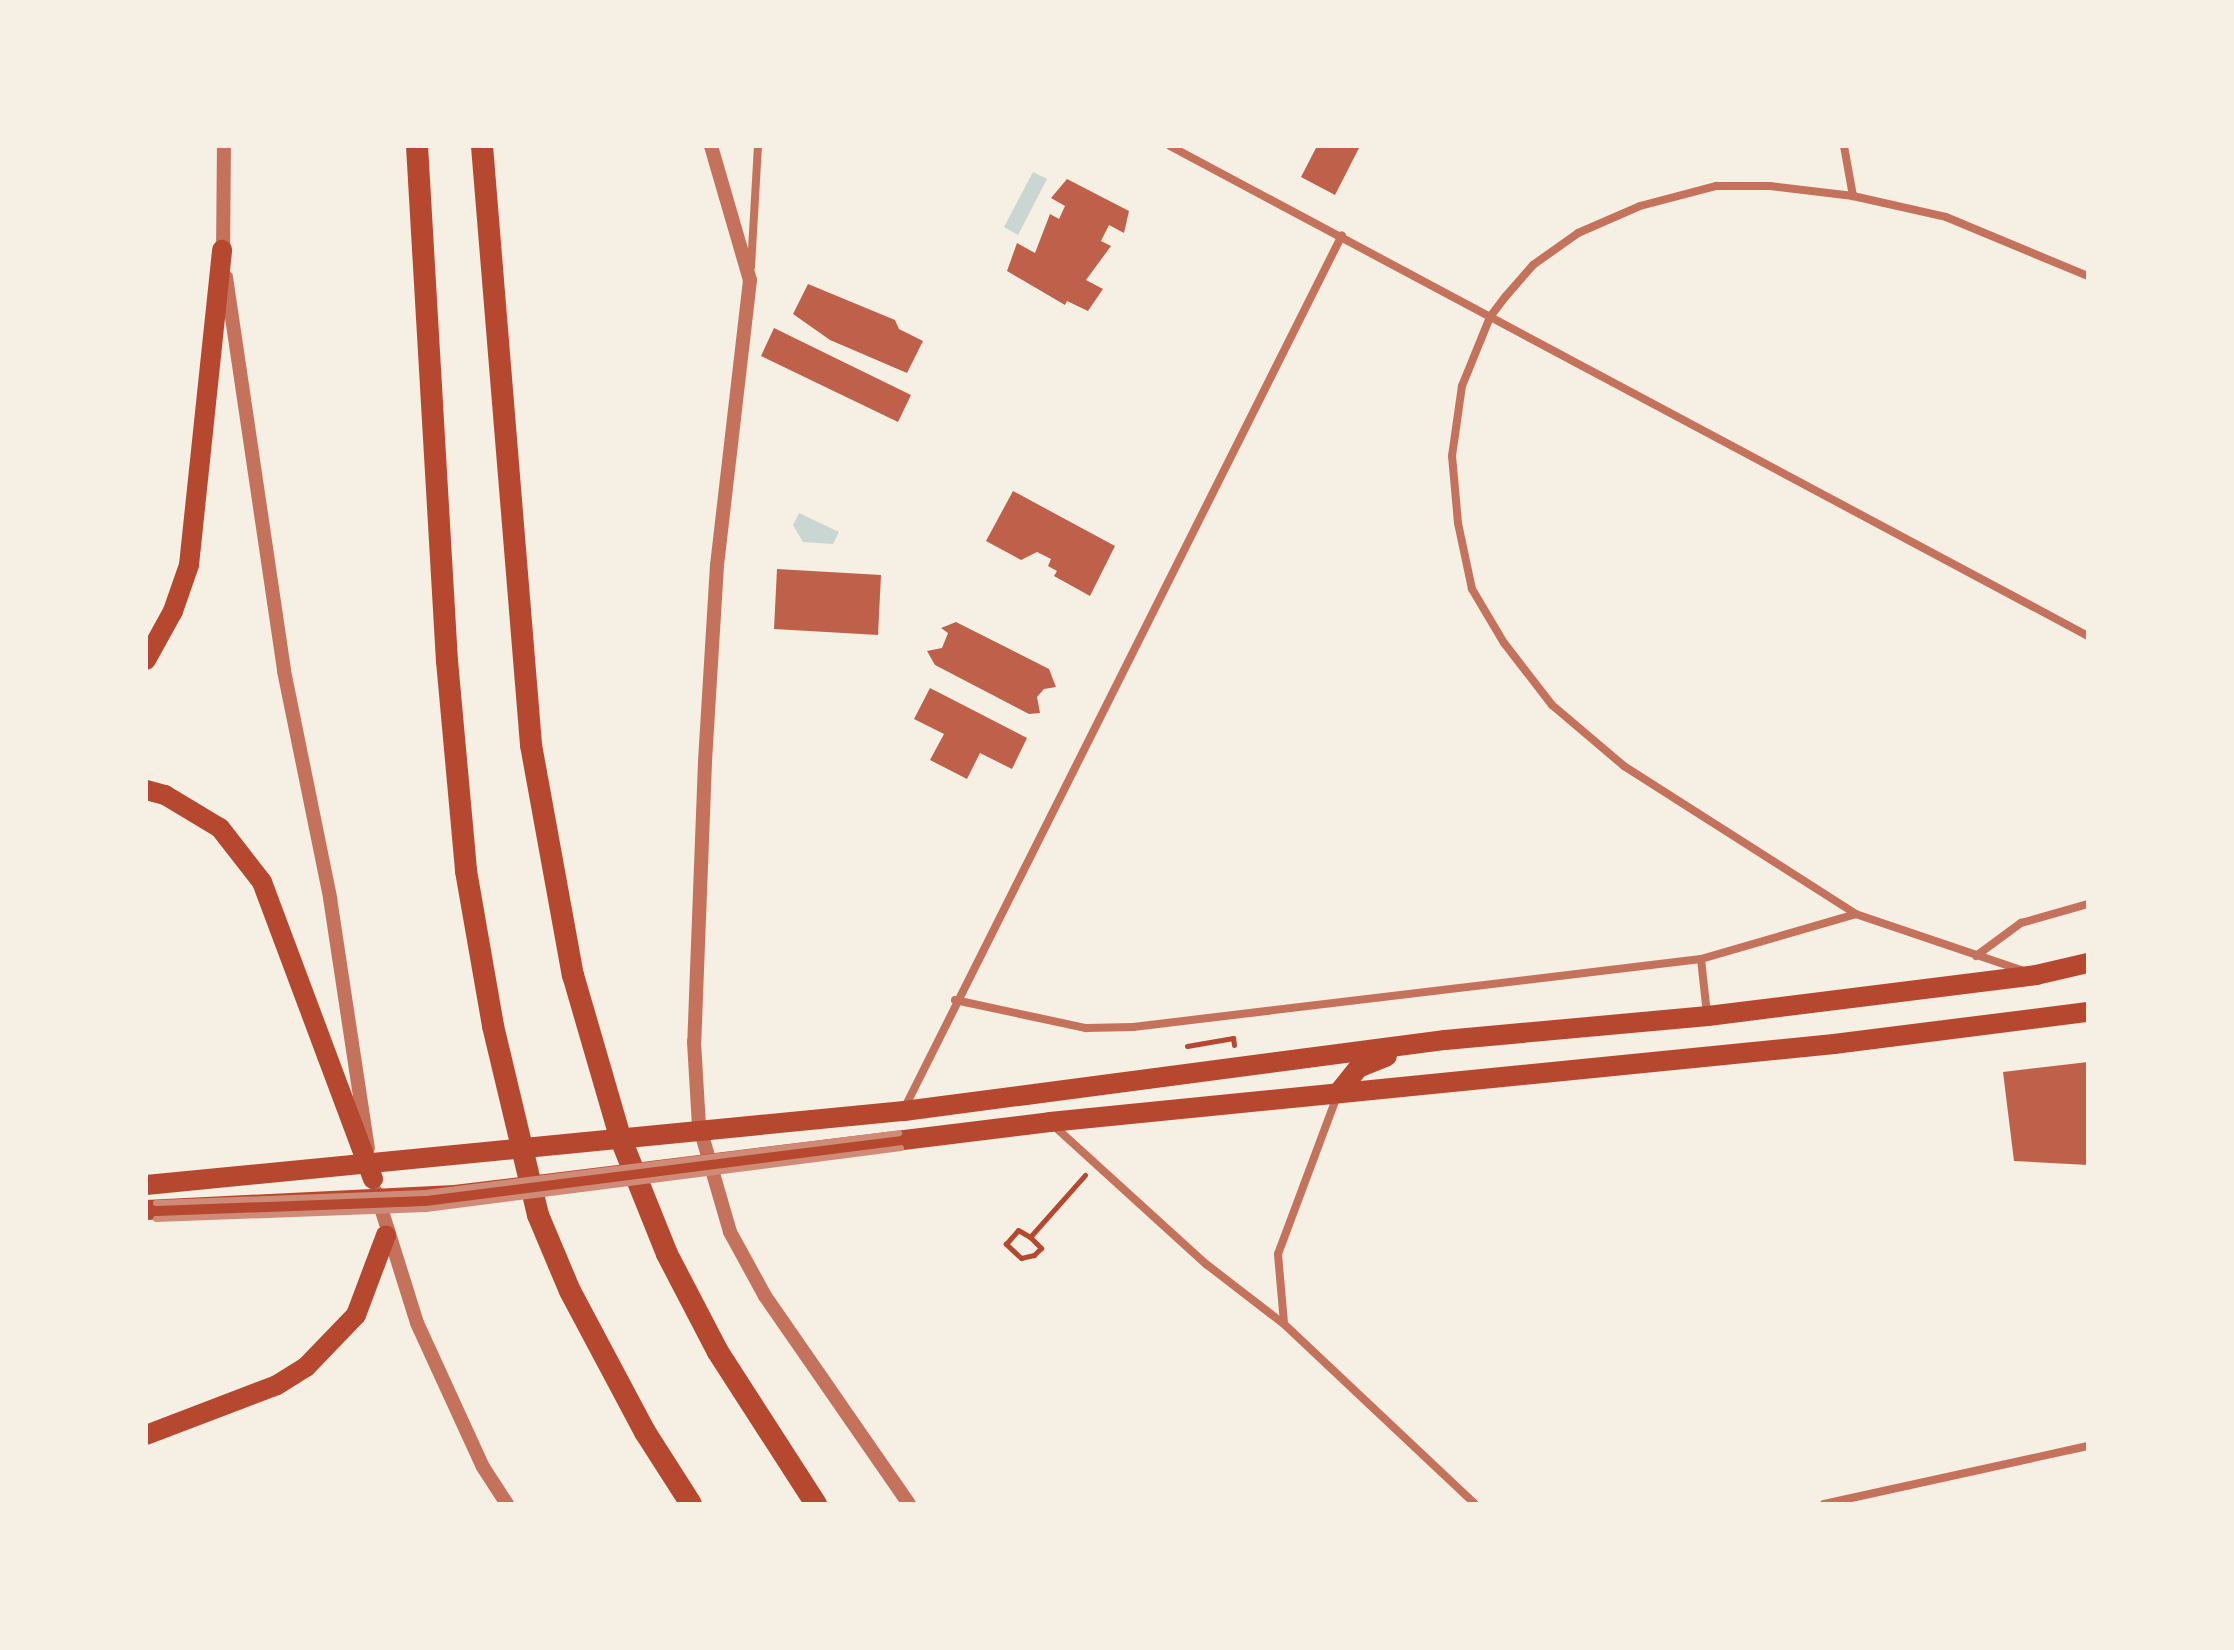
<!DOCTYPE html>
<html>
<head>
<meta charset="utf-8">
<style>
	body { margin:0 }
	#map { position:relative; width:2234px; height:1650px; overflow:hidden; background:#f6efe4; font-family:Barlow,sans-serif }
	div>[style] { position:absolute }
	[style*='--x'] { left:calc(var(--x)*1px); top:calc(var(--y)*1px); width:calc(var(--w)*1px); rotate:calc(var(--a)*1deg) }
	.water>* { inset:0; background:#c9d6d2 }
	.building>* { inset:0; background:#bf614a }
	.path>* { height:5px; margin:-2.5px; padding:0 2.5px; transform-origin:2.5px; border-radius:2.5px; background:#b5482f }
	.minor>* { height:8px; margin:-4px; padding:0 4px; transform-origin:4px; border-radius:4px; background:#c5725c }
	.tertiary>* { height:14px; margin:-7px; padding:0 7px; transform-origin:7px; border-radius:7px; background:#c5725c }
	.primary>* { height:20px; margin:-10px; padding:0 10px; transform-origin:10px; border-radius:10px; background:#b5482f }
	.trunk>* { height:22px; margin:-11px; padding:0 11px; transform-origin:11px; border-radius:11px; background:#b5482f }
	.rail>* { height:6px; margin:-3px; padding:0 3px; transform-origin:3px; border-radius:3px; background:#cf8b77 }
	span { translate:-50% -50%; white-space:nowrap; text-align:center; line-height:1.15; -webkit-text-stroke:7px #f6efe4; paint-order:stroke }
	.frame { position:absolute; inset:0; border:148px solid #f6efe4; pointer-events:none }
</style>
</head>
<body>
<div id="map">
	<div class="water">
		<div style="clip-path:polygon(1033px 172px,1047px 179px,1018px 235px,1004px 227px)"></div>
		<div style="clip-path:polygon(799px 513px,839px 532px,833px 544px,803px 542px,793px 525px)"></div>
	</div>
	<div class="building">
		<div style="clip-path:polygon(1317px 146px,1360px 146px,1335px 195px,1301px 177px)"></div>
		<div style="clip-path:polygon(1067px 179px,1129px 211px,1124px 233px,1109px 225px,1101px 241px,1111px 246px,1086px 280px,1103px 289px,1088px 311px,1067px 301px,1065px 305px,1007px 271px,1017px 243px,1035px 253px,1050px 214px,1059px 219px,1065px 206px,1051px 198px)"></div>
		<div style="clip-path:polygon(808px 284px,895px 320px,899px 329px,923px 341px,907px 373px,830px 340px,793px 314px)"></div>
		<div style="clip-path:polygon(774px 328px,911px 395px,898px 422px,761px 356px)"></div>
		<div style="clip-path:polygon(1013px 491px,1115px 546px,1090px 596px,1054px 576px,1057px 571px,1048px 566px,1051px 559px,1037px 552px,1021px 560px,986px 541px)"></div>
		<div style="clip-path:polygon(777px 569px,881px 575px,878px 635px,774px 629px)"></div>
		<div style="clip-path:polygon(956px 622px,1049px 669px,1056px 687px,1044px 689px,1037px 697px,1040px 713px,1029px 714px,935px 665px,927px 651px,942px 648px,948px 633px,941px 628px)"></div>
		<div style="clip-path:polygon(930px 688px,1027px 738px,1012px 769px,980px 753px,967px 779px,930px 760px,944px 734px,914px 719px)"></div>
		<div style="clip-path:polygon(2088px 1062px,2088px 1165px,2014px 1161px,2003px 1072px)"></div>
	</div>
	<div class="path">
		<div style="--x:1187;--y:1046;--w:47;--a:-9.9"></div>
		<div style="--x:1233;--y:1038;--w:7;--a:82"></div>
		<div style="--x:1030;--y:1237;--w:16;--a:45"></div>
		<div style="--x:1041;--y:1248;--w:10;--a:135"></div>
		<div style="--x:1034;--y:1255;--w:13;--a:167"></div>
		<div style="--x:1021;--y:1258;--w:21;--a:-137"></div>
		<div style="--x:1006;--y:1244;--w:18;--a:-49"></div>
		<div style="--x:1018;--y:1230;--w:14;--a:30"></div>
		<div style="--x:1030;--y:1237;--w:83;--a:-48.4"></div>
	</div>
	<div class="minor">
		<div style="--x:1170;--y:146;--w:1041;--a:28.09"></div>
		<div style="--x:1844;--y:146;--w:51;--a:79.8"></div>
		<div style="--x:751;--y:267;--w:121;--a:-86.7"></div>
		<div style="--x:1976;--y:956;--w:56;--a:-36.3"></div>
		<div style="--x:2021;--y:923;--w:70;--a:-15.8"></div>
		<div style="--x:1701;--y:959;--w:55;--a:83.8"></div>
		<div style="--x:2024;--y:971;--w:177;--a:-161.3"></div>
		<div style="--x:1856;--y:914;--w:275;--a:-147.5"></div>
		<div style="--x:1624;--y:766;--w:94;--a:-139.7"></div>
		<div style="--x:1552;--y:705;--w:78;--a:-127.7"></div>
		<div style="--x:1504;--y:643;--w:63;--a:-120.7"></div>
		<div style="--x:1472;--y:589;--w:67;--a:-102"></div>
		<div style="--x:1458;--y:523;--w:67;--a:-95.1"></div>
		<div style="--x:1452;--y:456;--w:71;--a:-81.9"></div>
		<div style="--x:1462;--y:386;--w:74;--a:-67.9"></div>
		<div style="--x:1490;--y:317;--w:26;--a:-53"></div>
		<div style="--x:1506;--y:296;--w:41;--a:-48.9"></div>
		<div style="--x:1533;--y:265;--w:55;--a:-35.4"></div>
		<div style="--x:1578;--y:233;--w:68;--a:-23.5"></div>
		<div style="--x:1640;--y:206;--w:79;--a:-14.7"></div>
		<div style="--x:1716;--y:186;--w:54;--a:0"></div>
		<div style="--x:1770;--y:186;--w:84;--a:6.9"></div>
		<div style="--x:1853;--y:196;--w:95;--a:12.7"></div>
		<div style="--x:1946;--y:217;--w:154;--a:22.6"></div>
		<div style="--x:955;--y:1000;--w:134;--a:12.1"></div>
		<div style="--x:1086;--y:1028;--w:47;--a:-1.2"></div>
		<div style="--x:1133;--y:1027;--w:572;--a:-6.83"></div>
		<div style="--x:1701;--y:959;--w:161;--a:-16.2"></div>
		<div style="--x:905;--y:1107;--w:975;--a:-63.38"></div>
		<div style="--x:1053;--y:1125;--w:207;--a:42.3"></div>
		<div style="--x:1206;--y:1264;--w:98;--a:37.6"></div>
		<div style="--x:1284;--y:1324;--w:262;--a:43.3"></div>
		<div style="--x:1284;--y:1323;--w:69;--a:-95"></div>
		<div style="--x:1278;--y:1254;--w:169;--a:-69.5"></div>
		<div style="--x:1824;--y:1504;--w:270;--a:-12.4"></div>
	</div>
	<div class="tertiary">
		<div style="--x:711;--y:146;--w:140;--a:73.8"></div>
		<div style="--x:750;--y:280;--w:287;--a:96.6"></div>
		<div style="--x:717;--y:565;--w:197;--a:93.5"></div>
		<div style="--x:705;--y:762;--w:280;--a:92.2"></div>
		<div style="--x:694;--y:1042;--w:83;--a:86.6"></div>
		<div style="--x:699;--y:1125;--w:111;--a:73.8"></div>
		<div style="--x:730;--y:1232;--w:73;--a:61.3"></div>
		<div style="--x:765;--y:1296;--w:253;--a:55.3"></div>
		<div style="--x:223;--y:256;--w:110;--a:-89.5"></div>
		<div style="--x:226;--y:277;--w:398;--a:81.6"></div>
		<div style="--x:284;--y:671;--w:232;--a:78.5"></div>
		<div style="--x:330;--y:898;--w:253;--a:81.4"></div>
		<div style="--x:376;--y:1192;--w:137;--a:72.6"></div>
		<div style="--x:417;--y:1323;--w:158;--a:65.4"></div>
		<div style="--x:483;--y:1467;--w:44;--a:57"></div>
	</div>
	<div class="primary">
		<div style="--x:146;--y:660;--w:56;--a:-61.1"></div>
		<div style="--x:173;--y:611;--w:49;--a:-70.8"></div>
		<div style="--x:189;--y:565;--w:317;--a:-84"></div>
		<div style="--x:146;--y:790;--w:20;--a:15"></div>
		<div style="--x:165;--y:795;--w:64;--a:31"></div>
		<div style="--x:220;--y:828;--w:68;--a:52.1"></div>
		<div style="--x:262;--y:882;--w:317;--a:69.5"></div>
		<div style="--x:1338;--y:1093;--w:32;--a:-51"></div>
		<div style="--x:1358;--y:1068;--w:31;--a:-22"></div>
		<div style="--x:146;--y:1185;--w:762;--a:-5.58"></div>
		<div style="--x:904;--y:1111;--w:546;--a:-7.48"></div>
		<div style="--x:1445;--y:1040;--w:264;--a:-5.2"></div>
		<div style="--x:1708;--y:1016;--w:331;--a:-7.1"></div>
		<div style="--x:2036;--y:975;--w:53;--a:-13"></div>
		<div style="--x:146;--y:1210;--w:309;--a:-2.8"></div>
		<div style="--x:455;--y:1195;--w:599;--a:-6.99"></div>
		<div style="--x:1050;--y:1122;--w:788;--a:-5.68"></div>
		<div style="--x:1834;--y:1044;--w:256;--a:-7.2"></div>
		<div style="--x:146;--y:1435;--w:140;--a:-20.9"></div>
		<div style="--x:277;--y:1385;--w:34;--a:-32"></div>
		<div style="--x:306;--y:1367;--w:72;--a:-46.1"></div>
		<div style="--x:356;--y:1315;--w:85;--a:-69.4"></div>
	</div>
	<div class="trunk">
		<div style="--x:417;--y:146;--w:516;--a:86.67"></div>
		<div style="--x:447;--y:661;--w:211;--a:84.8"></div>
		<div style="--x:466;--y:871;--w:157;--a:80.1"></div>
		<div style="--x:493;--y:1026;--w:194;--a:76.6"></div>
		<div style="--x:538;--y:1215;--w:82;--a:67.2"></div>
		<div style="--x:570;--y:1291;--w:160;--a:62"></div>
		<div style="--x:645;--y:1432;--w:85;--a:57.4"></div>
		<div style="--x:482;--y:146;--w:601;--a:85.32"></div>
		<div style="--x:531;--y:745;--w:234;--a:79.7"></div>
		<div style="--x:573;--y:975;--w:169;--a:73.8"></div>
		<div style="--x:620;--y:1137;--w:126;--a:68.1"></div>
		<div style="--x:667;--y:1254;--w:110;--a:62.5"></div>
		<div style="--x:718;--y:1352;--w:181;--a:57.2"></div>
	</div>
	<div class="rail">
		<div style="--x:156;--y:1203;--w:270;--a:-2.1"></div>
		<div style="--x:426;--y:1193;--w:477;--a:-7.2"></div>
		<div style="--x:156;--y:1219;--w:270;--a:-2.1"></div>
		<div style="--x:426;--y:1209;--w:479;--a:-7.3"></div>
	</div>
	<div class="frame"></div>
</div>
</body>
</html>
